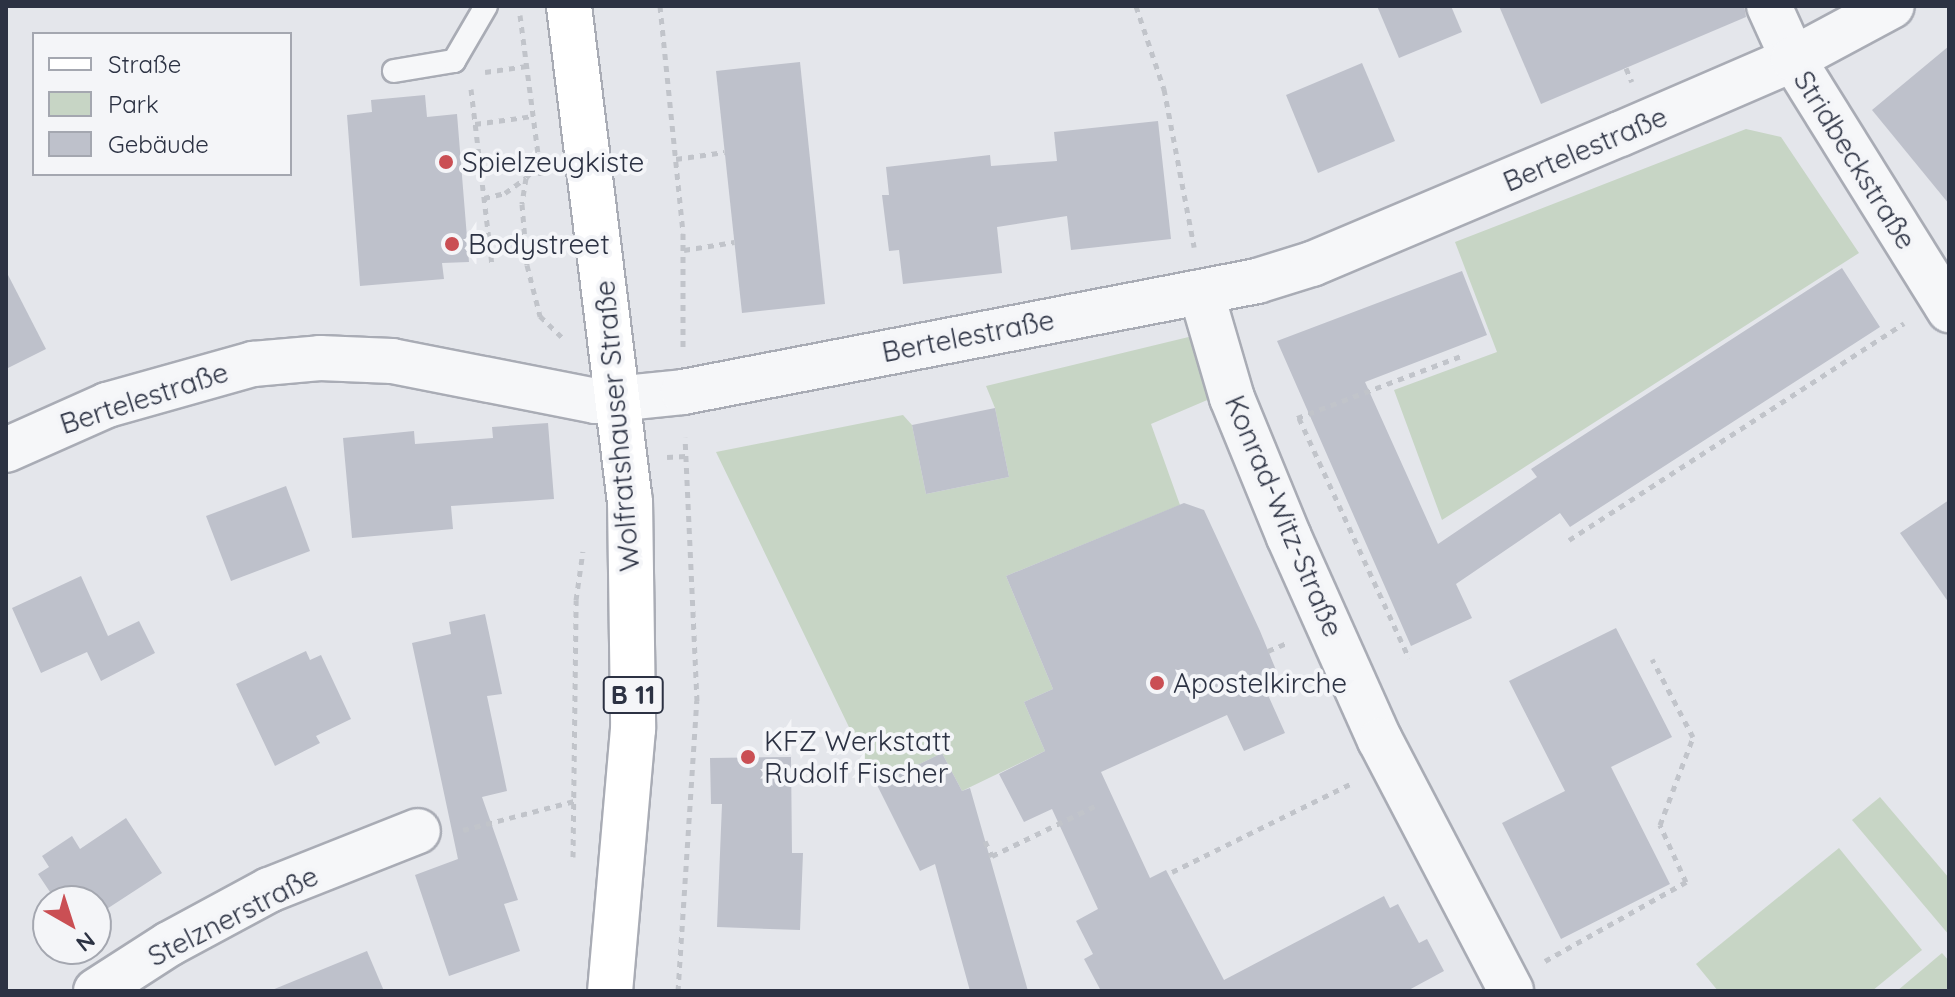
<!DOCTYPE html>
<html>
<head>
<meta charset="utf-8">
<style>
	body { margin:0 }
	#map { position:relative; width:1955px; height:997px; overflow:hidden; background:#e4e6eb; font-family:Quicksand,sans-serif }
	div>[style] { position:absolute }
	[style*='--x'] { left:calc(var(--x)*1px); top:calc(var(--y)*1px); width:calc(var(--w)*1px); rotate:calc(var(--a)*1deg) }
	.green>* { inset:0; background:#c7d5c5 }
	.building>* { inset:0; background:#bec1cb }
	.path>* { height:5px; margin-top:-2.5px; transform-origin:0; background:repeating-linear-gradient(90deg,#c1c4ca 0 6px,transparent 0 12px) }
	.roads { filter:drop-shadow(2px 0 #a9acb5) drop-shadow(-2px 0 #a9acb5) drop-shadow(0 2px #a9acb5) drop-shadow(0 -2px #a9acb5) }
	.service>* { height:22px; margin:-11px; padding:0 11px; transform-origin:11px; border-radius:11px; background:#f6f7f9 }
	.minor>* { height:44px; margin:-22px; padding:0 22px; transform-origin:22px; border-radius:22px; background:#f6f7f9 }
	.primary>* { height:44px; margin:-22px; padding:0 22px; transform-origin:22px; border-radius:22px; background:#fff }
	.dots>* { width:22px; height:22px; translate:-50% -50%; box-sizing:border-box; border:4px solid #f4f5f8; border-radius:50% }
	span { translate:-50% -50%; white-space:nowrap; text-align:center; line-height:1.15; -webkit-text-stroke:8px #f4f5f8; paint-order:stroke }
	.shield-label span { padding:2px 6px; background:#f4f5f8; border:2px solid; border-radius:6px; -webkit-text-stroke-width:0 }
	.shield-label { font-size:26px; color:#2c3243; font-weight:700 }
	.street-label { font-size:28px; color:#2c3243 }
	.poi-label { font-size:28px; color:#2c3243 }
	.left { translate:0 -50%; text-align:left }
	.frame { position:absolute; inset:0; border:8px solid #2c3243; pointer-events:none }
	.legend { position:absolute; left:32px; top:32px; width:260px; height:144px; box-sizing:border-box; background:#f4f5f8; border:2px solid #a4a7b0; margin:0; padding:10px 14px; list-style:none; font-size:24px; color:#2c3243 }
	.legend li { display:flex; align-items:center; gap:16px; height:40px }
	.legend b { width:40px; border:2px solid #a4a7b0 }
	.north { position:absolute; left:32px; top:885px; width:80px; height:80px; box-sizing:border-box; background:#f4f5f8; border:2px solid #a4a7b0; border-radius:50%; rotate:141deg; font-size:22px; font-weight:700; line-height:32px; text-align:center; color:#2c3243 }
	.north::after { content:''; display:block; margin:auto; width:28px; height:36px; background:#ca4f54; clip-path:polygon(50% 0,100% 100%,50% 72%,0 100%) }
</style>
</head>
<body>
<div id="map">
	<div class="green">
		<div style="clip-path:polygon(1746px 129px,1781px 137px,1859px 253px,1442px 520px,1394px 390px,1497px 352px,1455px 242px)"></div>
		<div style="clip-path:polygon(1201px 334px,1219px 395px,1151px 424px,1180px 505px,1006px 576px,1053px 689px,1024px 702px,1045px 751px,962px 791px,942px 753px,877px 785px,716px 452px,903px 415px,912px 425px,926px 494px,1009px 477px,995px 408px,986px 386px)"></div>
		<div style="clip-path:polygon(1880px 797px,1949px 878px,1949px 935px,1852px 820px)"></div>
		<div style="clip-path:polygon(1839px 848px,1922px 950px,1872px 991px,1718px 991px,1696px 964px)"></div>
		<div style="clip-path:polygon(1942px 953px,1949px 961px,1949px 991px,1897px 991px)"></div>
	</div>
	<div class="building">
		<div style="clip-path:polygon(1377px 6px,1451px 6px,1462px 32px,1399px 58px)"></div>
		<div style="clip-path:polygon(1499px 6px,1744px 6px,1746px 17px,1541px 104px)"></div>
		<div style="clip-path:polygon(1949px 46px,1949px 204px,1872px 110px)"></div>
		<div style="clip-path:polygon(800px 62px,825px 304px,742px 313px,716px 71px)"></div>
		<div style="clip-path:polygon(1362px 63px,1395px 141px,1318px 173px,1286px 95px)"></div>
		<div style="clip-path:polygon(425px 95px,427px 117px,457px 114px,469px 262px,442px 263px,444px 279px,360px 286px,347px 115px,372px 112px,371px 100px)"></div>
		<div style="clip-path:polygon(1158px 121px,1171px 239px,1071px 250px,1067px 216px,997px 227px,1002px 273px,903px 284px,899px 250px,889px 251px,882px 195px,889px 195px,886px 167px,990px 155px,991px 166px,1057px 161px,1054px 132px)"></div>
		<div style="clip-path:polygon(1842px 268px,1880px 327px,1570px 527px,1560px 513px,1456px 584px,1472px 618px,1411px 646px,1277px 341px,1462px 271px,1487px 335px,1365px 382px,1438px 544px,1537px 477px,1531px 469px)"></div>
		<div style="clip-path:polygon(6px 271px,46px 349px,6px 369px)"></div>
		<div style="clip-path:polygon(995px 408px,1009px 477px,926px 494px,912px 425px)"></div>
		<div style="clip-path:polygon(548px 423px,554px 499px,451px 506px,453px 529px,352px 538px,343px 438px,414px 431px,415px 444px,493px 438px,492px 427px)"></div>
		<div style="clip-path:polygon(286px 486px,310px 551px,231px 581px,206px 516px)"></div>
		<div style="clip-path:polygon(1949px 500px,1949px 603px,1900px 533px)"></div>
		<div style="clip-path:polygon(1184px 503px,1204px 510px,1260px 631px,1276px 670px,1260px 677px,1285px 733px,1244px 751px,1227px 715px,1101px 772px,1150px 878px,1166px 870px,1224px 980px,1384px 896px,1390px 908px,1398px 904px,1419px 943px,1427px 939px,1444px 971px,1407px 991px,1101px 991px,1084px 959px,1093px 954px,1076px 921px,1098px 909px,1052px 809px,1024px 822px,999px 774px,1045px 751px,1024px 702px,1053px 689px,1006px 576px)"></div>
		<div style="clip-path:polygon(81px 576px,108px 636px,139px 621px,155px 653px,101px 681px,87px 652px,41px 673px,12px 608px)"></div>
		<div style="clip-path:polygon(485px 614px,502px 694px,487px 696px,507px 791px,482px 797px,518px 900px,504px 904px,520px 951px,449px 976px,415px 875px,458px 859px,412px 643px,451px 634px,449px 622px)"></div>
		<div style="clip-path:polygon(1616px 628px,1672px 737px,1611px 767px,1670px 884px,1561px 939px,1502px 823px,1565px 791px,1509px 681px)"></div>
		<div style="clip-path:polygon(306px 651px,310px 660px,321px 655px,351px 719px,316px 736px,320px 743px,275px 766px,236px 684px)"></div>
		<div style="clip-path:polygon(942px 753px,962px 791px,970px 788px,1028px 991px,970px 991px,935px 864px,920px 871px,877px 785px)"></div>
		<div style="clip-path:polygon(791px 757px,792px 853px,803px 853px,800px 930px,717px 927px,722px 804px,711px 804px,710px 758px)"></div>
		<div style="clip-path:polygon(126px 818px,162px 873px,96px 916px,96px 901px,56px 901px,38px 874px,49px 867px,42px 856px,72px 836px,80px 849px)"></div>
		<div style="clip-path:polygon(367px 951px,384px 991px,272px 991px,272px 990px)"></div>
	</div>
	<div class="path">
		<div style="--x:660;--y:6;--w:228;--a:84.2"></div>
		<div style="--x:683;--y:233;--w:114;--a:90"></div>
		<div style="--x:1136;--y:6;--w:88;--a:71.4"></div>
		<div style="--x:1164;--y:89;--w:161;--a:79.2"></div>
		<div style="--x:520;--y:15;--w:162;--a:82.6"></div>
		<div style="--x:1626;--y:68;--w:15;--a:67"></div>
		<div style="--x:485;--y:72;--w:42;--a:-8.1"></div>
		<div style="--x:471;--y:89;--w:178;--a:83.2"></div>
		<div style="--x:475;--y:124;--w:59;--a:-7.9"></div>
		<div style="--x:676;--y:159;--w:49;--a:-8.3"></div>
		<div style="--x:538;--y:164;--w:18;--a:131"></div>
		<div style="--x:526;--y:178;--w:26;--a:99"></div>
		<div style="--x:522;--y:204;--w:61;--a:85.3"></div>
		<div style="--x:527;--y:265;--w:53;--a:75.7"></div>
		<div style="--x:540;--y:316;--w:32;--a:44"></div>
		<div style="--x:484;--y:198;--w:22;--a:-13"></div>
		<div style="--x:505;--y:193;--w:26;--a:-36"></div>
		<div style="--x:684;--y:250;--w:51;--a:-9.1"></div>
		<div style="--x:1297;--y:418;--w:175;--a:-20.7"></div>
		<div style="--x:1299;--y:418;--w:264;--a:65.4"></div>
		<div style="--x:667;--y:457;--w:19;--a:-3"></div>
		<div style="--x:1569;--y:540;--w:399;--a:-32.9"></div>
		<div style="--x:1268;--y:651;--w:21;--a:-23"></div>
		<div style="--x:463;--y:830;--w:115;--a:-14.6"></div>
		<div style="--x:985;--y:841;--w:17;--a:65"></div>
		<div style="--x:992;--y:856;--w:119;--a:-25.9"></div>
		<div style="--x:573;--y:857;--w:257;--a:-89.3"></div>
		<div style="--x:576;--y:600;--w:49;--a:-81.9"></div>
		<div style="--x:1172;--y:872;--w:201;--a:-26.3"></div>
		<div style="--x:1545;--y:961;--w:162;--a:-29.3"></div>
		<div style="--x:1686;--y:882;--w:63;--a:-114.5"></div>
		<div style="--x:1660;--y:825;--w:94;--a:-69.4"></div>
		<div style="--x:1693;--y:737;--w:88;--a:-117.7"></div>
		<div style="--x:678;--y:991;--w:291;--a:-86.3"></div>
		<div style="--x:697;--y:701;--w:264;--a:-92.6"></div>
	</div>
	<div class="roads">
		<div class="service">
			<div style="--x:394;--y:71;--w:61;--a:-9.5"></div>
			<div style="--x:454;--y:61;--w:64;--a:-59.8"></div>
		</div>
		<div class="minor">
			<div style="--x:1769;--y:6;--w:58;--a:65.6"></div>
			<div style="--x:1793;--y:59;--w:296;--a:58.1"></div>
			<div style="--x:1201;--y:292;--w:110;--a:73.7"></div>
			<div style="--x:1232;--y:398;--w:150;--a:67.7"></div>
			<div style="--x:1289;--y:537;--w:222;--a:65.9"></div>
			<div style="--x:1380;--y:740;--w:283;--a:62.4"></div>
			<div style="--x:6;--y:450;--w:111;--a:-24"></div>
			<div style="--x:107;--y:405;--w:152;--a:-15.7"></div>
			<div style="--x:253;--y:364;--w:67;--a:-5.1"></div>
			<div style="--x:320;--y:358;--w:72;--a:2.4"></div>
			<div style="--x:392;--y:361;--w:207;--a:11.1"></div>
			<div style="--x:595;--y:401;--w:88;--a:-5.8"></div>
			<div style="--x:683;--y:392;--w:585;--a:-10.94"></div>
			<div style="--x:1257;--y:281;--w:58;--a:-17.2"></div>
			<div style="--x:1312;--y:264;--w:334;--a:-22.9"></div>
			<div style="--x:1620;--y:134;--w:189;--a:-23.4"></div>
			<div style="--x:1793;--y:59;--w:112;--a:-28.2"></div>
			<div style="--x:96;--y:991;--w:87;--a:-32.8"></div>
			<div style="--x:169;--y:944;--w:114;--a:-28.4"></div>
			<div style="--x:269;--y:890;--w:160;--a:-21.6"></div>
		</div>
		<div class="primary">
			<div style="--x:569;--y:6;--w:498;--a:83"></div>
			<div style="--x:630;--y:500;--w:229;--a:89.2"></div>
			<div style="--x:633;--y:729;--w:263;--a:95"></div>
		</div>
	</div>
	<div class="dots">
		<div style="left:446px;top:162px;background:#ca4f54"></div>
		<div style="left:452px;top:244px;background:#ca4f54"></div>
		<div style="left:1157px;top:683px;background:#ca4f54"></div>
		<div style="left:748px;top:757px;background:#ca4f54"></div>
	</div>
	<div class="shield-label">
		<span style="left:633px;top:695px">B 11</span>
	</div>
	<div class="street-label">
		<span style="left:1585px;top:149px;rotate:-23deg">Bertelestraße</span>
		<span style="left:1855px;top:160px;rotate:58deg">Stridbeckstraße</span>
		<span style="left:968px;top:336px;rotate:-11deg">Bertelestraße</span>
		<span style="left:144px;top:398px;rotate:-18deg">Bertelestraße</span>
		<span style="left:617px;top:426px;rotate:-95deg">Wolfratshauser Straße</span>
		<span style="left:1284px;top:516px;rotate:67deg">Konrad-Witz-Straße</span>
		<span style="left:233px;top:916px;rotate:-27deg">Stelznerstraße</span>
	</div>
	<div class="poi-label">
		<span class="left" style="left:462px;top:162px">Spielzeugkiste</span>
		<span class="left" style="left:468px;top:244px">Bodystreet</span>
		<span class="left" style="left:1173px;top:683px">Apostelkirche</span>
		<span class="left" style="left:764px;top:757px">KFZ Werkstatt<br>Rudolf Fischer</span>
	</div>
	<div class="frame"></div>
	<ul class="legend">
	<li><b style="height:10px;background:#fff"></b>Straße</li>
	<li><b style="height:22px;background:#c7d5c5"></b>Park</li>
	<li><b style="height:22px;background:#bec1cb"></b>Gebäude</li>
	</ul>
	<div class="north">N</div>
</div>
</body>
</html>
